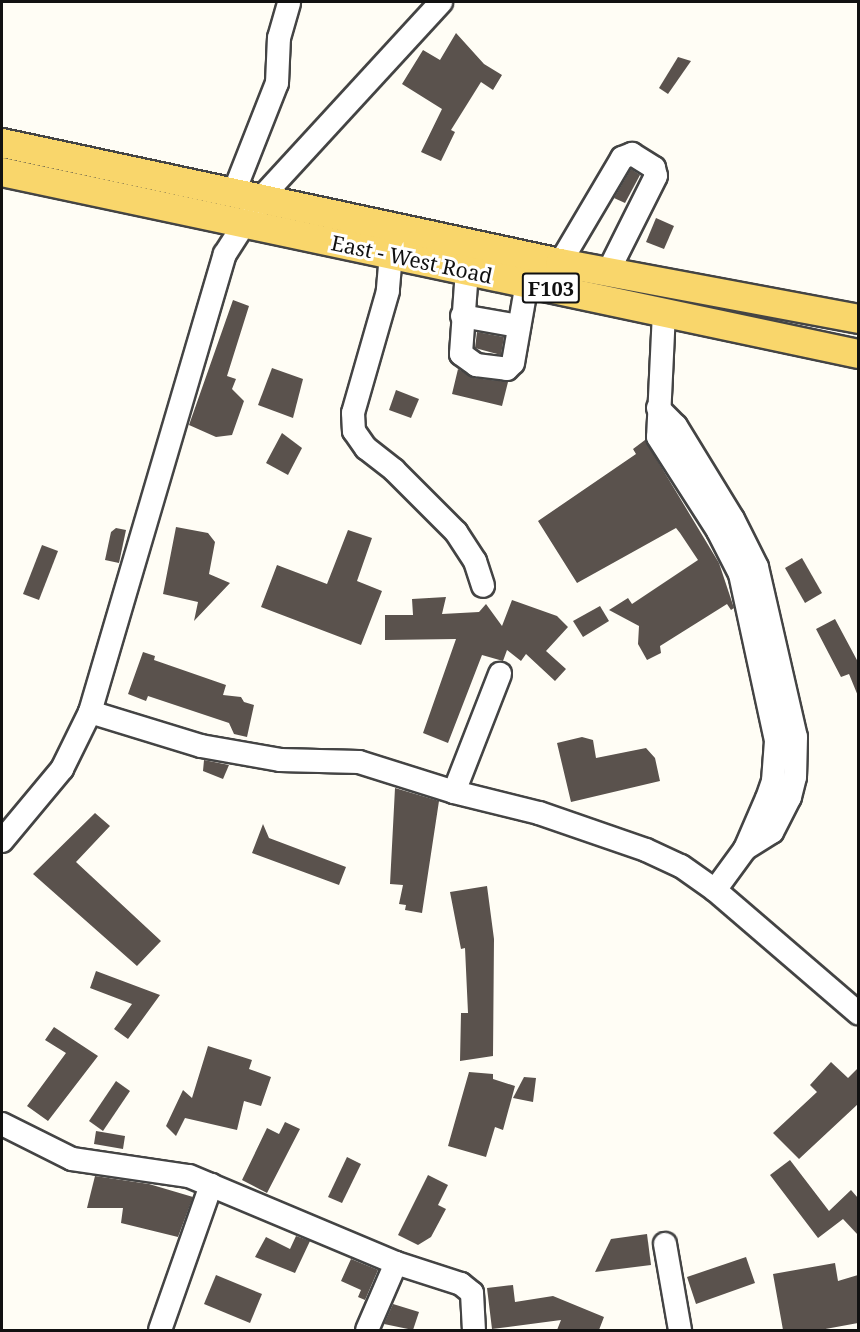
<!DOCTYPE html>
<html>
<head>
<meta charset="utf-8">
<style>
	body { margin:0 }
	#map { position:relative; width:860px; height:1332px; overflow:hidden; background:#fffdf5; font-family:"Noto Serif",serif }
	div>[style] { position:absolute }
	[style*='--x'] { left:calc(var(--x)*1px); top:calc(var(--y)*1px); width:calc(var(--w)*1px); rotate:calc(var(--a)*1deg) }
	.building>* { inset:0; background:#5a524d }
	.roads { filter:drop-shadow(2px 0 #444) drop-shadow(-2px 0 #444) drop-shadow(0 2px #444) drop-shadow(0 -2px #444) }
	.minor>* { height:22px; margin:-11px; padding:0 11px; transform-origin:11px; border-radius:11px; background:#fff }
	.major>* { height:28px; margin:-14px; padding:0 14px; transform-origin:14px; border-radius:14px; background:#f9d66b }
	span { translate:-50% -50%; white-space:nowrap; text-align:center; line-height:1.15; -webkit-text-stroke:6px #fff; paint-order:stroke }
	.shield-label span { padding:2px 4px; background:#fff; border:2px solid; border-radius:4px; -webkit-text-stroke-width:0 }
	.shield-label { font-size:20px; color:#111; font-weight:700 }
	.street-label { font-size:21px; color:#111 }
	.frame { position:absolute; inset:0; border:3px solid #111; pointer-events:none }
</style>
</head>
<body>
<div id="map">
	<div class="building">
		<div style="clip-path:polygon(456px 33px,484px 64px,502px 75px,493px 90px,481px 82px,451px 130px,455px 132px,441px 161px,421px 152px,442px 109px,402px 84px,423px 50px,440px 60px)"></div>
		<div style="clip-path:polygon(678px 57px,691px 61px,668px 94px,659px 88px)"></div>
		<div style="clip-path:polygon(631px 169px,640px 175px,625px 203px,614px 198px)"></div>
		<div style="clip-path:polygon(656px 218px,674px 226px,664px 249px,646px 242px)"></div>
		<div style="clip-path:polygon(233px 300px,249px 306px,227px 376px,236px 379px,232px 389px,244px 401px,232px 435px,216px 437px,189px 425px)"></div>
		<div style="clip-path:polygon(477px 332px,504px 337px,501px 355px,475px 348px)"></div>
		<div style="clip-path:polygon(272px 368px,303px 379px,293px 418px,258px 405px)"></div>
		<div style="clip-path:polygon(458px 369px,474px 378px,508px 382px,502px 406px,452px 394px)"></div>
		<div style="clip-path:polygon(396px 390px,419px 399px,411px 418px,389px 410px)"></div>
		<div style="clip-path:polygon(282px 433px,302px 448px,288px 475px,266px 463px)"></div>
		<div style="clip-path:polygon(645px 440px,719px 563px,734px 608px,731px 610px,727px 604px,660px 646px,661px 653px,647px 660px,638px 644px,639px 626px,609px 610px,628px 598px,632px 604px,698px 560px,680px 533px,676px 528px,577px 583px,538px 521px,636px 454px,633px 449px)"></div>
		<div style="clip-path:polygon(176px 527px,208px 533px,215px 542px,209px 574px,230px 583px,194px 621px,198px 602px,163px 594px)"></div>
		<div style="clip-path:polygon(116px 528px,126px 530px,119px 563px,105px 560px,111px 532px)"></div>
		<div style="clip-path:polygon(348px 530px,372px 538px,357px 581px,382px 591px,361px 645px,261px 607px,277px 565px,327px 584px)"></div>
		<div style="clip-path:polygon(42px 545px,58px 551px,39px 600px,23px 594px)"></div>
		<div style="clip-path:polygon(802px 558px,822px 593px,805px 603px,785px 568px)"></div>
		<div style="clip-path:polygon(446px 597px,442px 614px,479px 612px,486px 604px,502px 626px,512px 600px,557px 616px,568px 627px,546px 651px,566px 669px,555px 681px,526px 654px,521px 661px,507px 650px,503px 661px,482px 655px,448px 743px,423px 733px,456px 639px,385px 640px,385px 615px,413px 615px,412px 599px)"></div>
		<div style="clip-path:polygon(600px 606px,609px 621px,583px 637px,573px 621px)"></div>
		<div style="clip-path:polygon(835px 619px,858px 662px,858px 696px,849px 674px,841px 677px,816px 629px)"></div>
		<div style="clip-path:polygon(143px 652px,155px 656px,154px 660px,226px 685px,223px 695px,241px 697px,244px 702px,254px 705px,247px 737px,234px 734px,229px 723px,148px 696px,146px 701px,128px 694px)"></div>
		<div style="clip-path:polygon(582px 737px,593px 740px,596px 758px,646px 748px,655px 758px,660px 781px,571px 802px,557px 743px)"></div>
		<div style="clip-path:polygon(204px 760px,229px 765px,223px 779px,203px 771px)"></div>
		<div style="clip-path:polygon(395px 788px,439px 801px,422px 913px,405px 910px,406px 905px,399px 904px,403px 885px,390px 884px)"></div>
		<div style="clip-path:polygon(95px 813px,110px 826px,76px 862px,161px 941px,137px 966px,33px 874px)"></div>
		<div style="clip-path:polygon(263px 824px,269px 838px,346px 867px,339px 885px,252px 853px)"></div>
		<div style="clip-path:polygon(487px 886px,494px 939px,493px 1056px,460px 1061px,461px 1013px,468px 1013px,465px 948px,461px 949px,450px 892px)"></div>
		<div style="clip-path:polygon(96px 971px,160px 995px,128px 1039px,114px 1029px,132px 1004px,90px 988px)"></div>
		<div style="clip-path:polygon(54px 1027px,98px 1056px,48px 1121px,27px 1106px,66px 1053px,45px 1040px)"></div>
		<div style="clip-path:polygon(208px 1046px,252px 1060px,249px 1069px,271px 1077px,261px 1106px,244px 1101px,237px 1130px,185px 1118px,176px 1136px,166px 1126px,183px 1090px,192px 1098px)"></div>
		<div style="clip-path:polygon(831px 1062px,848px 1078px,858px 1068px,858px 1104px,799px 1159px,773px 1133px,817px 1092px,810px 1085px)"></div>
		<div style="clip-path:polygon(469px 1072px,493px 1074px,493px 1079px,515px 1086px,503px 1130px,495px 1127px,486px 1157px,448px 1146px)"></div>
		<div style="clip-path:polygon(524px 1077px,536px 1078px,533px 1102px,513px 1098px)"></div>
		<div style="clip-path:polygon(116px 1081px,130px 1091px,103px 1131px,89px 1121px)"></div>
		<div style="clip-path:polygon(285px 1122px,300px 1129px,267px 1193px,242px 1180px,267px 1128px,279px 1134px)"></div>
		<div style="clip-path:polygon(96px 1131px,125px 1136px,123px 1149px,94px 1144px)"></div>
		<div style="clip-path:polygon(347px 1157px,361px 1164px,342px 1203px,328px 1197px)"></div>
		<div style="clip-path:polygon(790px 1160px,829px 1211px,851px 1190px,858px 1198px,858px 1235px,843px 1219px,818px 1238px,770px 1175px)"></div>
		<div style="clip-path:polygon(428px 1175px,448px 1185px,438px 1205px,446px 1209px,431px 1237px,418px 1245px,398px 1235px)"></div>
		<div style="clip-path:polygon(95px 1176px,149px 1184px,193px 1197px,178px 1237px,121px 1223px,123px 1208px,87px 1208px)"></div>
		<div style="clip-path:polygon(647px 1234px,651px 1265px,595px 1272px,611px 1239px)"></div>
		<div style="clip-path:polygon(296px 1236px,310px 1241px,295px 1273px,255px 1257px,266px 1237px,290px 1249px)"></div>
		<div style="clip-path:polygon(746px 1257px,755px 1283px,696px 1304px,687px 1277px)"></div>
		<div style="clip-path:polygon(351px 1259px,378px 1270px,365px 1300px,358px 1297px,361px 1290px,341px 1281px)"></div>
		<div style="clip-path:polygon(835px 1263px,838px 1281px,858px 1275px,858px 1323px,820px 1330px,783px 1330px,773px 1274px)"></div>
		<div style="clip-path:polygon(216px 1275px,262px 1294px,250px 1323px,204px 1304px)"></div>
		<div style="clip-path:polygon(513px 1285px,515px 1302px,553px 1296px,604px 1317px,599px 1330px,557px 1330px,561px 1320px,492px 1329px,487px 1288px)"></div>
		<div style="clip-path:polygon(393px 1304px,419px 1312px,413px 1330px,384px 1324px)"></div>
	</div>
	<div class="roads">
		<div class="minor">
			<div style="--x:234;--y:192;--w:117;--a:-68.5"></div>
			<div style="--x:277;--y:83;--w:45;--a:-87.5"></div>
			<div style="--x:279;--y:38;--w:37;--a:-74"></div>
			<div style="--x:391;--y:254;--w:37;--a:95"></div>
			<div style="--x:388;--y:291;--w:127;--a:106"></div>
			<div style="--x:353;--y:413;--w:18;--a:87"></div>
			<div style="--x:354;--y:431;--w:21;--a:55"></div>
			<div style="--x:366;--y:448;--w:36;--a:38"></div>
			<div style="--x:394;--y:470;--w:88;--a:45"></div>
			<div style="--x:456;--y:532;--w:35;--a:57"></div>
			<div style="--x:475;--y:561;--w:26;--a:72"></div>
			<div style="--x:560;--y:263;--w:122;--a:-59.4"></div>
			<div style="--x:622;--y:158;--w:11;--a:-22"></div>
			<div style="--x:632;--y:154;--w:26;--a:32"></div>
			<div style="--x:654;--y:168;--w:8;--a:76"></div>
			<div style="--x:656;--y:176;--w:107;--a:116.6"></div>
			<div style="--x:467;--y:270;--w:84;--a:94.1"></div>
			<div style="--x:461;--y:354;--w:19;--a:36"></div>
			<div style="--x:476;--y:365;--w:31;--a:7"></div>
			<div style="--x:507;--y:369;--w:8;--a:-45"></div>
			<div style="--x:513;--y:363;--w:81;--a:-80.1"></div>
			<div style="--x:664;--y:312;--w:125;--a:92.7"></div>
			<div style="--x:658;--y:437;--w:112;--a:57.4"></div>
			<div style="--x:718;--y:531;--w:48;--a:62.9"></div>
			<div style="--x:740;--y:574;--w:171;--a:77.8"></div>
			<div style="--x:776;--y:741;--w:40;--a:94.3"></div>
			<div style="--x:773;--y:781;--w:18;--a:109"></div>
			<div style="--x:767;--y:798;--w:56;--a:113.3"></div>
			<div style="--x:745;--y:849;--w:51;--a:126.2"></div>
			<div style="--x:462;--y:316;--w:58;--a:10"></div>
			<div style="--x:658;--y:408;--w:25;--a:45"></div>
			<div style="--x:676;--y:426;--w:109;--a:58.5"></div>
			<div style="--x:733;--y:519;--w:54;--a:63.4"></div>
			<div style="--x:757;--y:567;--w:174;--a:77.1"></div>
			<div style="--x:796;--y:737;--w:40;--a:91.4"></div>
			<div style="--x:795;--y:777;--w:21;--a:104"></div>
			<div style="--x:790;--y:797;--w:39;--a:117"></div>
			<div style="--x:772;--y:832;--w:32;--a:148"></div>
			<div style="--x:90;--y:712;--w:116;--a:17"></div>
			<div style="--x:201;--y:746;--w:80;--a:10"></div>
			<div style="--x:280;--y:760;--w:79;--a:1.5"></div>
			<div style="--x:359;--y:762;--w:100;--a:17.5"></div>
			<div style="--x:454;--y:792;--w:88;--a:13.9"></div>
			<div style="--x:539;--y:813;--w:113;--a:19.1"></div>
			<div style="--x:646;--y:850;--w:38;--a:25"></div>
			<div style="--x:681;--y:866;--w:42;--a:35.2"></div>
			<div style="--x:715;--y:890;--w:189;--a:40.7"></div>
			<div style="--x:454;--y:792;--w:127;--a:-68.7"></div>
			<div style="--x:2;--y:841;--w:94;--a:-50.2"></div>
			<div style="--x:62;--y:769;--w:64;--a:-63.8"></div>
			<div style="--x:90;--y:712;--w:477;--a:-73.6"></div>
			<div style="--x:225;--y:254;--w:67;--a:-57.3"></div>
			<div style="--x:261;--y:198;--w:266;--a:-47.4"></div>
			<div style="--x:2;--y:1124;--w:78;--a:26.6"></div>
			<div style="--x:72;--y:1159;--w:118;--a:8.3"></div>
			<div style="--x:189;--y:1176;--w:225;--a:22.8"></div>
			<div style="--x:396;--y:1263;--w:68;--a:17.9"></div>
			<div style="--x:461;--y:1284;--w:14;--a:39"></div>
			<div style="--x:472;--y:1293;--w:37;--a:87"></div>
			<div style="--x:665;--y:1244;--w:87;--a:80.1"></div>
			<div style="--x:160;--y:1330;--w:154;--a:-70.6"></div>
			<div style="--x:367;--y:1330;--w:73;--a:-66.6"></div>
		</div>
		<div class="major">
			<div style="--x:2;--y:143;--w:571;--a:12.14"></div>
			<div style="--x:560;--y:263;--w:303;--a:10.6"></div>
			<div style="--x:2;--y:172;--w:875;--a:12"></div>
		</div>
	</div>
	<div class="shield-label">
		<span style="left:551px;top:288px">F103</span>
	</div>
	<div class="street-label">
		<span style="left:412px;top:259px;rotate:12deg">East - West Road</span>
	</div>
	<div class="frame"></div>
</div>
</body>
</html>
